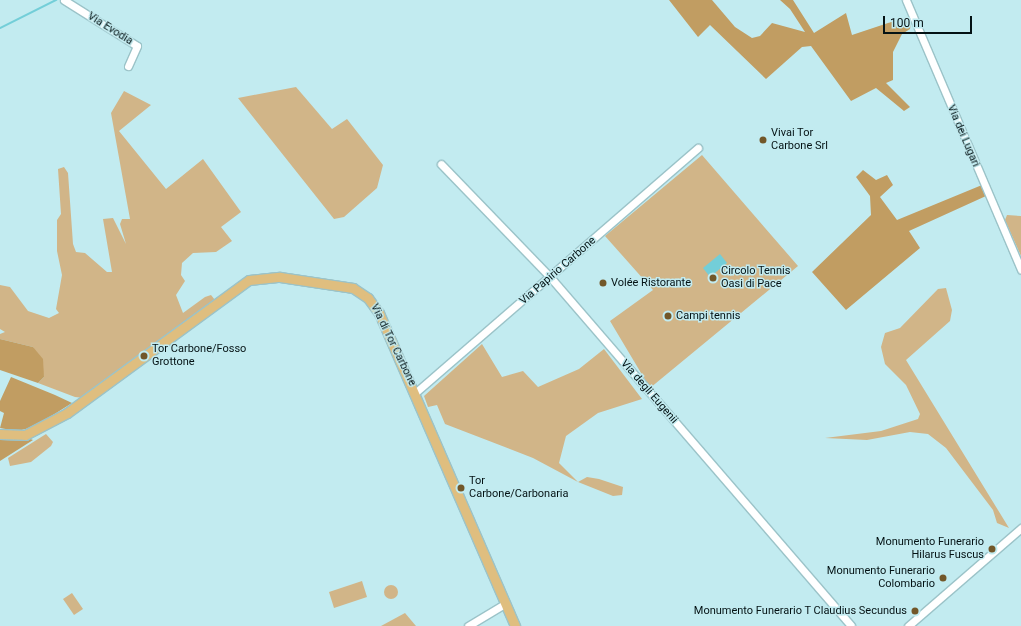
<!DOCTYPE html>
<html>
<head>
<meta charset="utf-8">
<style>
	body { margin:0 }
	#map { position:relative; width:1021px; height:626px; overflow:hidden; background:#c2ebf0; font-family:Roboto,sans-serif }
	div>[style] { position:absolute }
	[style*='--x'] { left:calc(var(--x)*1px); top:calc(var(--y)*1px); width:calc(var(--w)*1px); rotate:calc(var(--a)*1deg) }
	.green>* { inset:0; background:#d1b588 }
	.round { border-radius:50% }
	.forest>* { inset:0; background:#c19d62 }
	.water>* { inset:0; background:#73ced8 }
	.stream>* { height:2px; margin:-1px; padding:0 1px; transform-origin:1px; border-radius:1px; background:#73ced8 }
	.roads { filter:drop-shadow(1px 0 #9bc3c8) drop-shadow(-1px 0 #9bc3c8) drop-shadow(0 1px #9bc3c8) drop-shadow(0 -1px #9bc3c8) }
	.minor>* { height:7px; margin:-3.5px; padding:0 3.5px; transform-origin:3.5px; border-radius:3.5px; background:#fff }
	.major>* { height:9px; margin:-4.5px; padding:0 4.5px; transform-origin:4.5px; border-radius:4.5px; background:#dfbe7f }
	.dots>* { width:11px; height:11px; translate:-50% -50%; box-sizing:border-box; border:2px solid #c2ebf0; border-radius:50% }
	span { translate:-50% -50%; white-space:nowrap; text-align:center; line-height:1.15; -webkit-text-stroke:3px #c2ebf0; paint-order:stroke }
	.street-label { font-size:11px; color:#041214 }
	.poi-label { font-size:11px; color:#041214 }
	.left { translate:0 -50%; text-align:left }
	.right { translate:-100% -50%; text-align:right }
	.scale { position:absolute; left:883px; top:16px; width:89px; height:18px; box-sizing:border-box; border:2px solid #041214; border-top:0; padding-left:5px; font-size:12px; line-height:14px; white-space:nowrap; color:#041214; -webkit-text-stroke:3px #c2ebf0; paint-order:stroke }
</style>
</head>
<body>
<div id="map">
	<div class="green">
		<div style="clip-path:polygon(296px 87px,332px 129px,347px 119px,383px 165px,377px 188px,344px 217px,334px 219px,238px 98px)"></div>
		<div style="clip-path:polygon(124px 91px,151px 105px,119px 131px,166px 189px,203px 159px,241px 212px,221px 227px,232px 241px,216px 252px,193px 253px,182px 263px,181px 275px,185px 281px,176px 295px,183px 313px,205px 297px,211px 295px,215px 300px,84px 398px,75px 397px,38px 383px,44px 377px,33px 347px,0 339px,0 334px,5px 332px,0 329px,0 285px,10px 287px,28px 311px,49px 318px,59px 313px,56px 309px,62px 275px,57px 251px,57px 220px,61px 214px,58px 169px,64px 167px,68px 173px,73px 244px,76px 252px,85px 253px,107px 272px,112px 272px,103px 219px,113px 218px,126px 244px,120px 224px,122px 219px,130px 219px,111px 113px)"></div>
		<div style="clip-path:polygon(702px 155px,798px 266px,650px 388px,610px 321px,653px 290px,605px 236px)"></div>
		<div style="clip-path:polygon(1007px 215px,1021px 216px,1021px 256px,1005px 220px)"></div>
		<div style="clip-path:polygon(946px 288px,952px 310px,950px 321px,906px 360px,1009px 528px,997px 523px,993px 510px,946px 448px,928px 434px,910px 432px,867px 440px,825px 438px,881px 431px,918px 419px,920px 414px,906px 385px,885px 364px,881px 347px,885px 333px,900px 328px,938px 289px)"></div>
		<div style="clip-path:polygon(482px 344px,502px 377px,523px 371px,538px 387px,579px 369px,604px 349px,642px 399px,598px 413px,566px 436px,559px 463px,578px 482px,587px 477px,599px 479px,623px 487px,622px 495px,613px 496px,578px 482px,533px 458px,445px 424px,437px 405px,428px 407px,424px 396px)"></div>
		<div style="clip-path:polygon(46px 434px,53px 442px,51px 446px,31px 462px,10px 466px,8px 458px)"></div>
		<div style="clip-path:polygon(362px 581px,367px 597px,334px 608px,329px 592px)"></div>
		<div class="round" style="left:384px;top:585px;width:14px;height:14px"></div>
		<div style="clip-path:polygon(72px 593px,83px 609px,74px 615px,63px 599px)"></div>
		<div style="clip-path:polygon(405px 613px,416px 626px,381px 626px)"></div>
	</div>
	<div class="forest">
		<div style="clip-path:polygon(669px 0,712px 0,735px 27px,752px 38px,760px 36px,772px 23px,805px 32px,790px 9px,780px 0,793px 0,814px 33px,846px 13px,852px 35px,894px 21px,897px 28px,902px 28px,907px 20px,911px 21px,910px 29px,902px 34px,893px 52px,893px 80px,886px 83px,910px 107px,904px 111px,876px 88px,851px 101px,811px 46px,802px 47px,766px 79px,710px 25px,698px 37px)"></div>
		<div style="clip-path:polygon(863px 170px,876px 180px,887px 175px,893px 185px,880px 197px,897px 220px,982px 185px,986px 196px,909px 231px,920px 248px,846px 310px,812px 272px,871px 215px,870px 196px,856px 177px)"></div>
		<div style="clip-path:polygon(0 339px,33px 347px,43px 359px,44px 377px,38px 383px,0 370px)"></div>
		<div style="clip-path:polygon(11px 377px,55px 395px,72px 403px,34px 427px,17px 431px,0 428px,4px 413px,0 411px,0 401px)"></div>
		<div style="clip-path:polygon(0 437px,28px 438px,33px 440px,0 461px)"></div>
	</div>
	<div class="water">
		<div style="clip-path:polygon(720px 254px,727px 263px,710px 277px,703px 268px)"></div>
	</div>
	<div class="stream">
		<div style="--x:0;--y:28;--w:63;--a:-26.6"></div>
	</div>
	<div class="roads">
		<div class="minor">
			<div style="--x:64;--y:0;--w:86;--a:32.2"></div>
			<div style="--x:137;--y:46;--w:22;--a:114"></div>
			<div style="--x:906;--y:0;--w:293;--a:66.9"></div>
			<div style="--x:441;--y:164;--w:158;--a:46"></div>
			<div style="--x:551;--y:278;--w:459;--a:49.2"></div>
			<div style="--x:416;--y:392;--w:373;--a:-40.9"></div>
			<div style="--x:468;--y:626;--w:44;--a:-31.2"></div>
			<div style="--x:908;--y:626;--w:150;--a:-40.9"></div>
		</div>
		<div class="major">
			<div style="--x:0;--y:434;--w:25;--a:2"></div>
			<div style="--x:25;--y:435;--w:47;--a:-27.6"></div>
			<div style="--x:67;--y:413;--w:225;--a:-36.2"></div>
			<div style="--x:249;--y:280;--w:31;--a:-6"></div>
			<div style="--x:280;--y:277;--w:74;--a:8.6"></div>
			<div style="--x:353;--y:288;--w:18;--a:34"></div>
			<div style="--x:368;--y:298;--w:19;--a:54"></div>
			<div style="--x:379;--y:313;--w:341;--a:66.5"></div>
		</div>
	</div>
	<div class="dots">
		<div style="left:763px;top:140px;background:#725729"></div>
		<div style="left:713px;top:278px;background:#725729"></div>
		<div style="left:603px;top:283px;background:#725729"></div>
		<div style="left:668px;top:316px;background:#725729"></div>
		<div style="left:144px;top:356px;background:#725729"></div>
		<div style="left:461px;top:488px;background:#725729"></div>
		<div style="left:992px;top:549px;background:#725729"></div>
		<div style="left:943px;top:578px;background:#725729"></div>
		<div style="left:915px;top:611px;background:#725729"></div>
	</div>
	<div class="street-label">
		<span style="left:110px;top:29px;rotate:32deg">Via Evodia</span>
		<span style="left:963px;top:136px;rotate:67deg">Via dei Lugari</span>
		<span style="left:558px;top:271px;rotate:-41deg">Via Papirio Carbone</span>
		<span style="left:393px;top:345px;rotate:64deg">Via di Tor Carbone</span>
		<span style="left:649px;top:392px;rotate:49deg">Via degli Eugenii</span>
	</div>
	<div class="poi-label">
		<span class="left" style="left:771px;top:140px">Vivai Tor<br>Carbone Srl</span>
		<span class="left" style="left:721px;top:278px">Circolo Tennis<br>Oasi di Pace</span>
		<span class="left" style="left:611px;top:283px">Volée Ristorante</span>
		<span class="left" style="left:676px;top:316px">Campi tennis</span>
		<span class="left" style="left:152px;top:356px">Tor Carbone/Fosso<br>Grottone</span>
		<span class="left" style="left:469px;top:488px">Tor<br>Carbone/Carbonaria</span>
		<span class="right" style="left:984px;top:549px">Monumento Funerario<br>Hilarus Fuscus</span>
		<span class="right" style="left:935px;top:578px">Monumento Funerario<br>Colombario</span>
		<span class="right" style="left:907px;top:611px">Monumento Funerario T Claudius Secundus</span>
	</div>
	<div class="scale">100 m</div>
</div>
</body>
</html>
